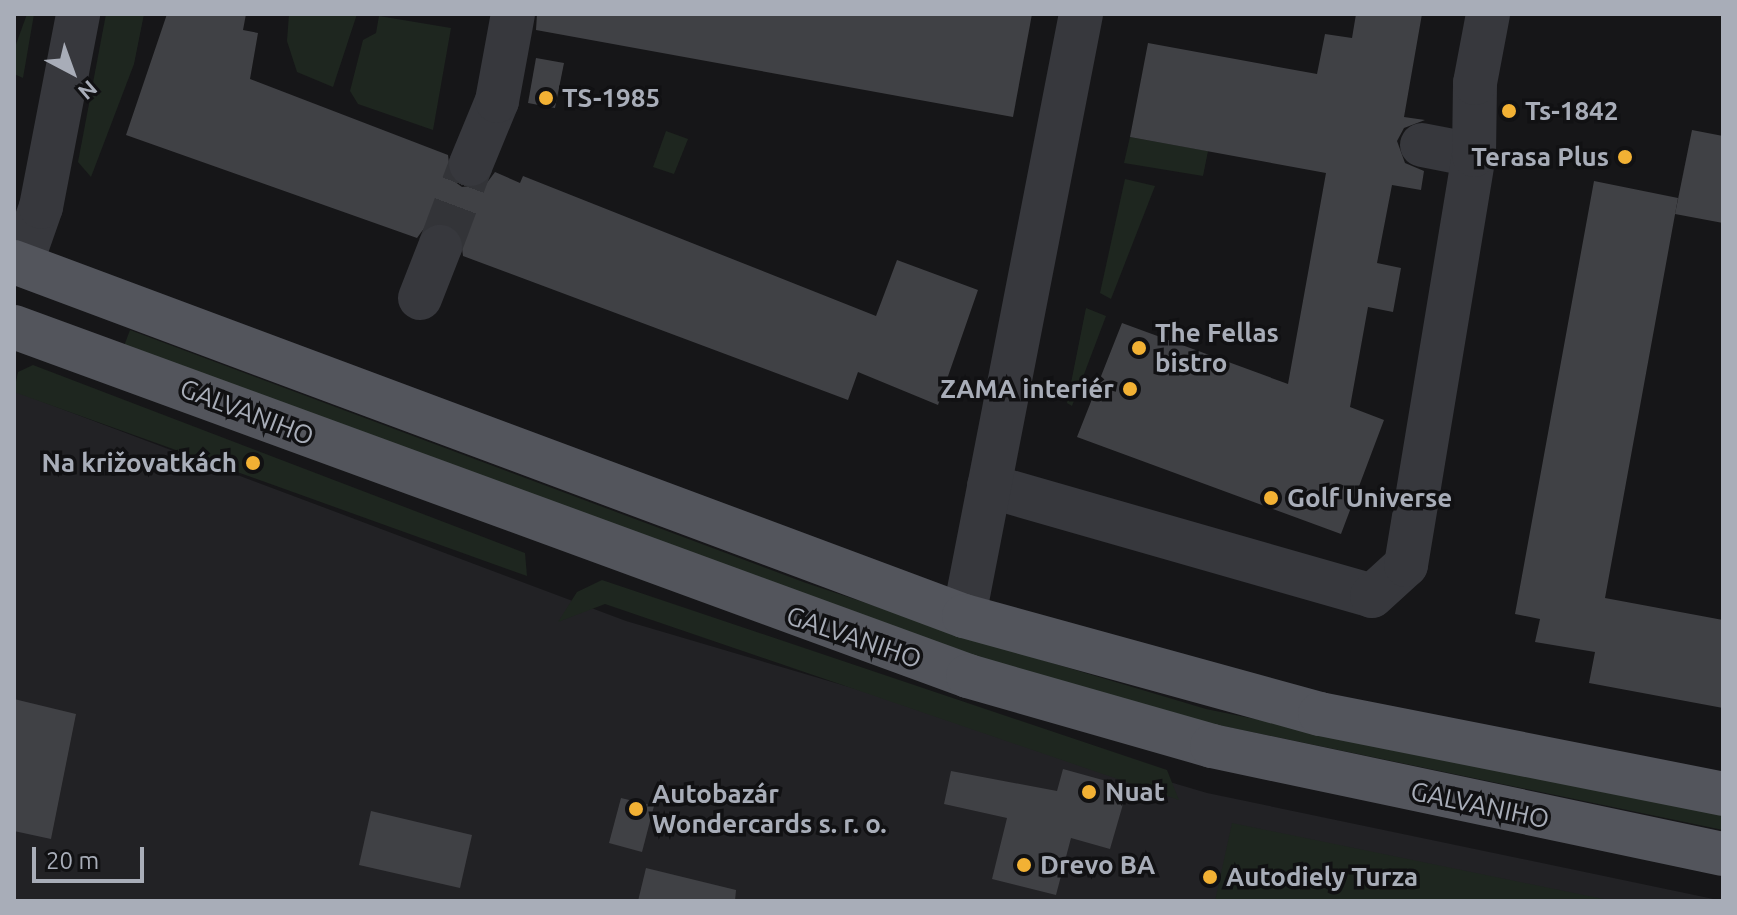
<!DOCTYPE html>
<html>
<head>
<meta charset="utf-8">
<style>
	body { margin:0 }
	#map { position:relative; width:1737px; height:915px; overflow:hidden; background:#161618; font-family:Ubuntu,sans-serif }
	div>[style] { position:absolute }
	[style*='--x'] { left:calc(var(--x)*1px); top:calc(var(--y)*1px); width:calc(var(--w)*1px); rotate:calc(var(--a)*1deg) }
	.built>* { inset:0; background:#222225 }
	.green>* { inset:0; background:#1e261f }
	.building>* { inset:0; background:#404145 }
	.minor-tunnel>* { height:44px; margin-top:-22px; transform-origin:0; background:repeating-linear-gradient(90deg,#333438 0 44px,transparent 0 66px) }
	.minor>* { height:44px; margin:-22px; padding:0 22px; transform-origin:22px; border-radius:22px; background:#37383d }
	.major>* { height:44px; margin:-22px; padding:0 22px; transform-origin:22px; border-radius:22px; background:#53555c }
	.dots>* { width:22px; height:22px; translate:-50% -50%; box-sizing:border-box; border:4px solid #111113; border-radius:50% }
	span { translate:-50% -50%; white-space:nowrap; text-align:center; line-height:1.15; -webkit-text-stroke:7px #111113; paint-order:stroke }
	.poi-label { font-size:26px; color:#a8adb8; font-weight:700 }
	.left { translate:0 -50%; text-align:left }
	.right { translate:-100% -50%; text-align:right }
	.street-label { font-size:26px; color:#a8adb8 }
	.frame { position:absolute; inset:0; border:16px solid #a8adb8; pointer-events:none }
	.north { position:absolute; left:32px; top:32px; width:80px; height:80px; -webkit-text-stroke:6px #111113; paint-order:stroke; rotate:139deg; font-size:22px; font-weight:700; line-height:32px; text-align:center; color:#a8adb8 }
	.north::after { content:''; display:block; margin:auto; width:28px; height:36px; background:#a8adb8; clip-path:polygon(50% 0,100% 100%,50% 72%,0 100%) }
	.scale { position:absolute; left:32px; top:847px; width:112px; height:36px; box-sizing:border-box; border:4px solid #a8adb8; border-top:0; padding-left:10px; font-size:24px; line-height:28px; white-space:nowrap; color:#a8adb8; -webkit-text-stroke:6px #111113; paint-order:stroke }
</style>
</head>
<body>
<div id="map">
	<div class="built">
		<div style="clip-path:polygon(14px 391px,626px 621px,1207px 793px,1723px 901px,14px 901px)"></div>
	</div>
	<div class="green">
		<div style="clip-path:polygon(27px 14px,34px 14px,23px 78px,14px 74px,14px 50px)"></div>
		<div style="clip-path:polygon(106px 14px,144px 14px,134px 64px,91px 177px,78px 162px)"></div>
		<div style="clip-path:polygon(289px 14px,357px 14px,333px 87px,297px 72px,287px 41px)"></div>
		<div style="clip-path:polygon(379px 16px,451px 28px,433px 130px,358px 104px,350px 91px,363px 40px,376px 33px)"></div>
		<div style="clip-path:polygon(666px 131px,688px 139px,674px 174px,653px 167px)"></div>
		<div style="clip-path:polygon(1130px 137px,1208px 151px,1203px 176px,1124px 163px)"></div>
		<div style="clip-path:polygon(1125px 179px,1155px 186px,1111px 299px,1100px 293px)"></div>
		<div style="clip-path:polygon(1086px 308px,1106px 316px,1072px 406px,1067px 403px)"></div>
		<div style="clip-path:polygon(130px 330px,806px 583px,995px 646px,1206px 709px,1723px 815px,1723px 830px,1132px 707px,920px 643px,124px 346px)"></div>
		<div style="clip-path:polygon(33px 365px,525px 553px,527px 576px,14px 392px,18px 372px)"></div>
		<div style="clip-path:polygon(602px 580px,1167px 770px,1179px 800px,605px 604px,558px 622px,577px 592px)"></div>
		<div style="clip-path:polygon(1232px 823px,1613px 901px,1215px 901px)"></div>
	</div>
	<div class="building">
		<div style="clip-path:polygon(167px 14px,246px 14px,243px 30px,258px 33px,250px 79px,448px 155px,451px 179px,462px 187px,486px 184px,495px 172px,520px 183px,523px 176px,876px 316px,897px 260px,978px 290px,938px 405px,858px 372px,848px 400px,463px 256px,460px 232px,448px 224px,425px 227px,417px 238px,126px 135px)"></div>
		<div style="clip-path:polygon(537px 14px,1032px 14px,1013px 117px,536px 30px)"></div>
		<div style="clip-path:polygon(1356px 14px,1422px 14px,1404px 117px,1425px 120px,1404px 128px,1397px 141px,1405px 163px,1424px 171px,1421px 190px,1392px 185px,1377px 263px,1401px 268px,1393px 312px,1368px 307px,1350px 407px,1384px 420px,1341px 534px,1077px 437px,1122px 323px,1288px 384px,1326px 173px,1130px 137px,1148px 43px,1317px 74px,1325px 34px,1352px 38px)"></div>
		<div style="clip-path:polygon(536px 58px,564px 63px,555px 108px,528px 103px)"></div>
		<div style="clip-path:polygon(1692px 130px,1723px 136px,1723px 223px,1675px 214px)"></div>
		<div style="clip-path:polygon(1594px 181px,1678px 198px,1605px 598px,1723px 620px,1723px 708px,1589px 683px,1595px 652px,1535px 642px,1540px 619px,1515px 614px)"></div>
		<div style="clip-path:polygon(14px 699px,76px 714px,51px 839px,14px 831px)"></div>
		<div style="clip-path:polygon(1063px 769px,1128px 787px,1110px 849px,1071px 838px,1056px 895px,992px 879px,1007px 818px,944px 804px,951px 771px,1057px 791px)"></div>
		<div style="clip-path:polygon(621px 798px,654px 806px,642px 852px,609px 843px)"></div>
		<div style="clip-path:polygon(371px 811px,472px 835px,460px 888px,359px 865px)"></div>
		<div style="clip-path:polygon(646px 868px,736px 890px,735px 901px,638px 901px)"></div>
	</div>
	<div class="minor-tunnel">
		<div style="--x:440;--y:247;--w:89;--a:-69.5"></div>
	</div>
	<div class="minor">
		<div style="--x:1422;--y:145;--w:53;--a:10.9"></div>
		<div style="--x:471;--y:164;--w:68;--a:-67.6"></div>
		<div style="--x:497;--y:101;--w:88;--a:-79.6"></div>
		<div style="--x:21;--y:264;--w:60;--a:-70.7"></div>
		<div style="--x:41;--y:207;--w:197;--a:-79.1"></div>
		<div style="--x:420;--y:298;--w:55;--a:-68.6"></div>
		<div style="--x:989;--y:486;--w:398;--a:16"></div>
		<div style="--x:1372;--y:596;--w:46;--a:-42.4"></div>
		<div style="--x:1406;--y:565;--w:416;--a:-80.6"></div>
		<div style="--x:1474;--y:155;--w:72;--a:-89.2"></div>
		<div style="--x:1475;--y:83;--w:70;--a:-79.3"></div>
		<div style="--x:964;--y:616;--w:613;--a:-79"></div>
	</div>
	<div class="major">
		<div style="--x:14;--y:262;--w:1014;--a:20.44"></div>
		<div style="--x:964;--y:616;--w:369;--a:15.4"></div>
		<div style="--x:1320;--y:714;--w:411;--a:11.2"></div>
		<div style="--x:14;--y:327;--w:1016;--a:20.09"></div>
		<div style="--x:968;--y:676;--w:254;--a:16"></div>
		<div style="--x:1212;--y:746;--w:522;--a:11.93"></div>
	</div>
	<div class="dots">
		<div style="left:546px;top:98px;background:#f2b134"></div>
		<div style="left:1509px;top:111px;background:#f2b134"></div>
		<div style="left:1625px;top:157px;background:#f2b134"></div>
		<div style="left:1139px;top:348px;background:#f2b134"></div>
		<div style="left:1130px;top:389px;background:#f2b134"></div>
		<div style="left:253px;top:463px;background:#f2b134"></div>
		<div style="left:1271px;top:498px;background:#f2b134"></div>
		<div style="left:1089px;top:792px;background:#f2b134"></div>
		<div style="left:636px;top:809px;background:#f2b134"></div>
		<div style="left:1024px;top:865px;background:#f2b134"></div>
		<div style="left:1210px;top:877px;background:#f2b134"></div>
	</div>
	<div class="poi-label">
		<span class="left" style="left:562px;top:98px">TS-1985</span>
		<span class="left" style="left:1525px;top:111px">Ts-1842</span>
		<span class="right" style="left:1609px;top:157px">Terasa Plus</span>
		<span class="left" style="left:1155px;top:348px">The Fellas<br>bistro</span>
		<span class="right" style="left:1114px;top:389px">ZAMA interiér</span>
		<span class="right" style="left:237px;top:463px">Na križovatkách</span>
		<span class="left" style="left:1287px;top:498px">Golf Universe</span>
		<span class="left" style="left:1105px;top:792px">Nuat</span>
		<span class="left" style="left:652px;top:809px">Autobazár<br>Wondercards s. r. o.</span>
		<span class="left" style="left:1040px;top:865px">Drevo BA</span>
		<span class="left" style="left:1226px;top:877px">Autodiely Turza</span>
	</div>
	<div class="street-label">
		<span style="left:247px;top:412px;rotate:21deg">GALVANIHO</span>
		<span style="left:854px;top:637px;rotate:19deg">GALVANIHO</span>
		<span style="left:1480px;top:805px;rotate:12deg">GALVANIHO</span>
	</div>
	<div class="frame"></div>
	<div class="north">N</div>
	<div class="scale">20 m</div>
</div>
</body>
</html>
